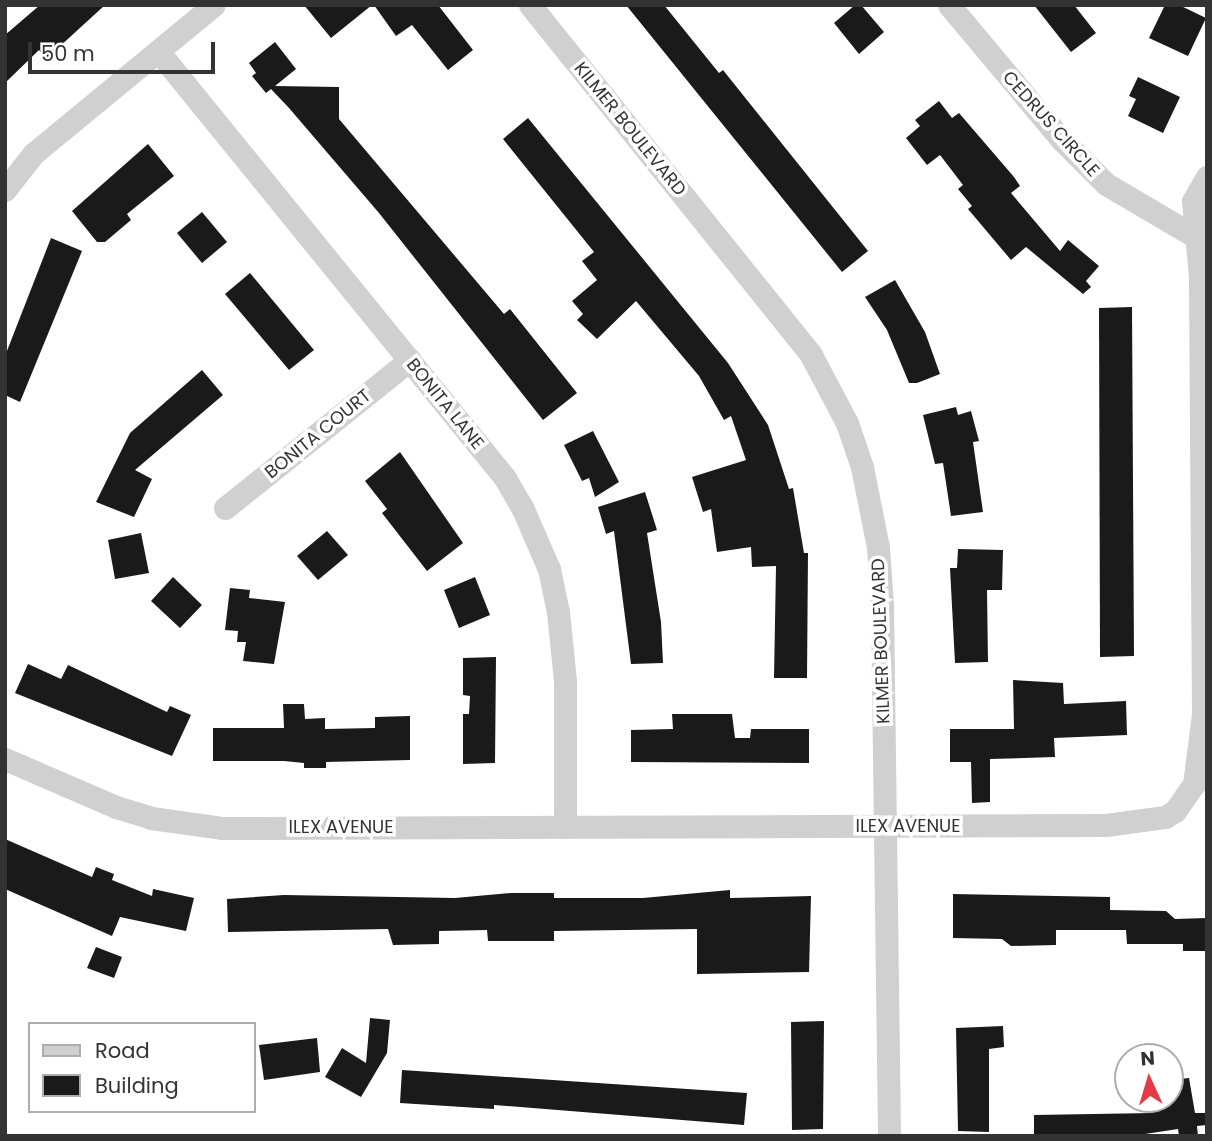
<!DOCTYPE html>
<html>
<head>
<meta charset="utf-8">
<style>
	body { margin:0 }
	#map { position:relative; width:1212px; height:1141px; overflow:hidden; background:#fff; font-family:Poppins,sans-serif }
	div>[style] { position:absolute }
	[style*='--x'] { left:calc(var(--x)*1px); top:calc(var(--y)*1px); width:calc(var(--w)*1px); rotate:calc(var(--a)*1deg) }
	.building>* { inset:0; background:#1a1a1a }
	.street>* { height:23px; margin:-11.5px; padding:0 11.5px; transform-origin:11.5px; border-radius:11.5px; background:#d0d0d0 }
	span { translate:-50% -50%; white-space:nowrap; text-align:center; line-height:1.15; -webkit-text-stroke:7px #fff; paint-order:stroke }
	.street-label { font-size:18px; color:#333 }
	.frame { position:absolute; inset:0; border:7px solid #333; pointer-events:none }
	.legend { position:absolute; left:28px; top:1022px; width:228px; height:91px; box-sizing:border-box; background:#fff; border:2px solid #adadad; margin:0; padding:9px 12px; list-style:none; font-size:21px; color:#333 }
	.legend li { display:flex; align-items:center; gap:14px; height:35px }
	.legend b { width:35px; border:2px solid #adadad }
	.north { position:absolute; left:1114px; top:1043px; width:70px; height:70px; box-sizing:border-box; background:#fff; border:2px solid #adadad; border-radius:50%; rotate:356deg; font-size:19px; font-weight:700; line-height:28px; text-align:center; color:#333 }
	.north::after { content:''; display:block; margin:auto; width:24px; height:32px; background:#e63946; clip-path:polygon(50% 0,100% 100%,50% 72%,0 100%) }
	.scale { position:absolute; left:28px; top:42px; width:187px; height:32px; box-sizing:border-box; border:4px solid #333; border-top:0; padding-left:9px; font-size:21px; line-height:24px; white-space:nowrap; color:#333; -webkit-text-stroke:5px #fff; paint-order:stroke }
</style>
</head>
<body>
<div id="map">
	<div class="building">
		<div style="clip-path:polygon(40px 5px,105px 5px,46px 59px,39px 50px,5px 83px,5px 35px)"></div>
		<div style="clip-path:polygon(304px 5px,372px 5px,331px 38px)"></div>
		<div style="clip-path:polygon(374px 5px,438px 5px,473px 50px,448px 70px,412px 25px,396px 36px)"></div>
		<div style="clip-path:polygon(626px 5px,664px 5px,719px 73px,723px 70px,868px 251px,842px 272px)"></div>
		<div style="clip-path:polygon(855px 5px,861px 5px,884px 32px,859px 54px,834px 23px)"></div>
		<div style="clip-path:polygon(1034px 5px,1074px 5px,1096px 33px,1071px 52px)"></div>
		<div style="clip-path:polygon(1165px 5px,1179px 5px,1206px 18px,1188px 56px,1149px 38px)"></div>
		<div style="clip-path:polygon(275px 42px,296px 69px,275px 86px,339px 87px,339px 119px,504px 314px,510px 309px,577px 393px,543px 420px,379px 213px,289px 108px,271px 89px,266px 93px,252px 76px,256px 73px,249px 63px)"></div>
		<div style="clip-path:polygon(1138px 77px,1180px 97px,1163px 133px,1128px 116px,1136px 99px,1129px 96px)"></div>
		<div style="clip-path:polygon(939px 101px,952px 118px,959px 113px,1014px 177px,1020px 186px,1011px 193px,1060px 251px,1068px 240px,1099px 266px,1086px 281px,1091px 287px,1083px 294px,1026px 247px,1011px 260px,968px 209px,972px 206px,958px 189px,963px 185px,940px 155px,927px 165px,906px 138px,920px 126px,915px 120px)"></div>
		<div style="clip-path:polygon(528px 118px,728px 363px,768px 425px,789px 489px,793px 488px,804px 553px,808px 553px,807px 678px,774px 678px,776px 566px,752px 567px,751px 547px,717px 552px,711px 509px,703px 512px,692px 477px,746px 460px,731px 416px,724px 420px,699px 376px,636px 301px,597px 339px,577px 320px,583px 314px,572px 301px,597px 280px,582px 261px,594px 252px,503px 139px)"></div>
		<div style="clip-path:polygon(148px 144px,174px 176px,127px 214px,131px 220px,105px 242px,97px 242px,72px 211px)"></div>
		<div style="clip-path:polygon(202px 212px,227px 242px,202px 263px,177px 233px)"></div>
		<div style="clip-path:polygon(51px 238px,82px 251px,20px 402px,5px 395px,5px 356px)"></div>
		<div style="clip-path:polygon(250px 273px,314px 350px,289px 370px,225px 294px)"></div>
		<div style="clip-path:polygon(895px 280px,925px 332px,940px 374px,917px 383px,909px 383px,887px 330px,865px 297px)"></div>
		<div style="clip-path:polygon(1132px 307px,1134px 656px,1100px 657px,1099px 308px)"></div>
		<div style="clip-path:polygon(202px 370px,223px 395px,135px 470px,152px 479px,134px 517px,96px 502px,130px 433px)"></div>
		<div style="clip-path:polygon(956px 407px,958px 415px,971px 411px,979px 441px,973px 442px,983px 512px,951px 516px,943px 463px,935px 464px,923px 415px)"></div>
		<div style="clip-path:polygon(593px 431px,619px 482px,595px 497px,589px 478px,582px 481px,564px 445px)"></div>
		<div style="clip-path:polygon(400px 452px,463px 543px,427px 571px,382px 513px,387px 509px,365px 481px)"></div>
		<div style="clip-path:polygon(645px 492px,657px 530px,647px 533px,661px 622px,663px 663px,631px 664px,614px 531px,606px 534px,598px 507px)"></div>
		<div style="clip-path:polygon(327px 531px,348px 555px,318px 580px,297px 556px)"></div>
		<div style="clip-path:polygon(141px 533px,149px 573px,115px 579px,108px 540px)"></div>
		<div style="clip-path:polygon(958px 549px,1003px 550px,1002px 590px,987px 590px,988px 662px,955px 663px,950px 568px,957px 568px)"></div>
		<div style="clip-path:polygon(173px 577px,202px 605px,180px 628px,151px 601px)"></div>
		<div style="clip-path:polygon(475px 577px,490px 615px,459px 628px,444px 590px)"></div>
		<div style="clip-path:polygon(230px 588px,250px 590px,249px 598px,285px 602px,274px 664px,243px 661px,246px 642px,237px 642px,238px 631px,225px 630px)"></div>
		<div style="clip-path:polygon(496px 657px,495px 763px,463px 764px,463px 714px,469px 714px,470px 696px,463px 695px,463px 658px)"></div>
		<div style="clip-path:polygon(28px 664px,61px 679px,68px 665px,167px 712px,170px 706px,191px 715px,172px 756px,15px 693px)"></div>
		<div style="clip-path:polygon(1013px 680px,1063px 683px,1064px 704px,1126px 701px,1127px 735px,1054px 738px,1055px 757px,990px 759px,990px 802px,972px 803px,971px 762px,950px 762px,950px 729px,1014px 729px)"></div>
		<div style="clip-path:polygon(283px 704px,304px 704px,305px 719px,325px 718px,325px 729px,375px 728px,375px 717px,410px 716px,410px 760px,326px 762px,326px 768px,304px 768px,304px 763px,284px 761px,213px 761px,213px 728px,284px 728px)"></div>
		<div style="clip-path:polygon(672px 714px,732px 714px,735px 738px,750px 738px,751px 729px,809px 729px,809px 763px,631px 762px,631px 730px,673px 729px)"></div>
		<div style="clip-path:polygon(5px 839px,92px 877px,96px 867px,114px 874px,112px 880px,152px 896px,153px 889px,194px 898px,186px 931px,120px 917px,112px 936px,5px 889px)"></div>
		<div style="clip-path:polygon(730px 890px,730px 898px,811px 896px,809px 972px,697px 974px,697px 929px,554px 931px,554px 941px,488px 941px,487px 930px,439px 931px,439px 944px,393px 945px,388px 929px,228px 932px,227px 899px,284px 895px,455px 898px,511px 893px,554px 893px,554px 898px,643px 898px)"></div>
		<div style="clip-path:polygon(953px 894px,1110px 897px,1110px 910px,1166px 911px,1175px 919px,1207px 918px,1207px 951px,1183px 951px,1183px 944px,1127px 944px,1126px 930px,1056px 930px,1056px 945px,1011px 946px,1002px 939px,953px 938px)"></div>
		<div style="clip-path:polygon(96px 947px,122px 957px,114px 978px,87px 968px)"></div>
		<div style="clip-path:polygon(370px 1018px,390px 1020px,387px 1053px,361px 1097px,325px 1077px,342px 1048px,366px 1063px)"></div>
		<div style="clip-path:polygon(824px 1021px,823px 1129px,792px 1130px,791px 1022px)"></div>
		<div style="clip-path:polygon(1003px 1026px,1004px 1047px,989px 1049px,989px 1132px,958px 1131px,956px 1028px)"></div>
		<div style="clip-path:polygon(317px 1038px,320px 1072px,264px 1080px,259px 1045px)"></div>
		<div style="clip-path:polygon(402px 1070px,747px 1093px,744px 1125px,494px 1105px,494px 1109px,400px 1103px)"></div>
		<div style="clip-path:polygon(1189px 1078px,1195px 1113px,1207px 1113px,1207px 1125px,1197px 1126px,1198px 1136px,1179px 1136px,1178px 1129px,1132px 1136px,1034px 1136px,1034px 1115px,1153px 1113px,1151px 1099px,1170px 1099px,1170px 1080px)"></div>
	</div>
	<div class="street">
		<div style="--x:530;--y:5;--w:449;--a:51.2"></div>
		<div style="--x:811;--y:355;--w:77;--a:62.1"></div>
		<div style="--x:847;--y:423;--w:46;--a:71.2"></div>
		<div style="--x:862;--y:467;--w:82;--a:78.7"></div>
		<div style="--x:878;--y:547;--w:59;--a:86.1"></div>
		<div style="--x:882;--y:606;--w:530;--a:89.24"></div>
		<div style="--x:949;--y:5;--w:176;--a:50.1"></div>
		<div style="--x:1062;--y:140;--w:62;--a:45"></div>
		<div style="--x:1106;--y:184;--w:116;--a:30.5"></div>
		<div style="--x:158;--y:51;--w:550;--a:50.9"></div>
		<div style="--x:505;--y:478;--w:34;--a:60"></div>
		<div style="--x:522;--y:507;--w:68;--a:66.5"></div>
		<div style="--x:549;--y:569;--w:44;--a:78.2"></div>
		<div style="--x:558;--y:612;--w:69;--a:84.2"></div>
		<div style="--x:565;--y:681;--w:146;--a:90"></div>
		<div style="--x:5;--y:190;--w:46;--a:-52.1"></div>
		<div style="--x:33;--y:154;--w:234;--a:-39.5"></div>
		<div style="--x:225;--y:508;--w:237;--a:-38.7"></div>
		<div style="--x:5;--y:759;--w:121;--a:23.4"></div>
		<div style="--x:116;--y:807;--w:37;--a:17"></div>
		<div style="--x:151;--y:818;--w:73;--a:7.9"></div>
		<div style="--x:223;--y:828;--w:883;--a:-0.19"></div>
		<div style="--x:1106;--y:825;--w:60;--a:-7.7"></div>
		<div style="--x:1165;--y:817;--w:12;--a:-31"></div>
		<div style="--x:1175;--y:811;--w:33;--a:-55"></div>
		<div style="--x:1194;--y:784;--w:70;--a:-82.6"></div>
		<div style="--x:1203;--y:715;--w:439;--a:-90.4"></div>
		<div style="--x:1200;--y:276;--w:75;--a:-95.3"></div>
		<div style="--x:1193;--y:201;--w:28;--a:-60"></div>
	</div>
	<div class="street-label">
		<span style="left:1051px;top:124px;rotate:48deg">CEDRUS CIRCLE</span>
		<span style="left:630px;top:129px;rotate:51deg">KILMER BOULEVARD</span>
		<span style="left:445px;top:404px;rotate:51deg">BONITA LANE</span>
		<span style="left:318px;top:434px;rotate:-39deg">BONITA COURT</span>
		<span style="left:881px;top:641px;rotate:-92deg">KILMER BOULEVARD</span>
		<span style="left:908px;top:826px">ILEX AVENUE</span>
		<span style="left:341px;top:827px">ILEX AVENUE</span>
	</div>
	<div class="frame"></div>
	<ul class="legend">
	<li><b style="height:9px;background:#d0d0d0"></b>Road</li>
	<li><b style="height:19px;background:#1a1a1a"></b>Building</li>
	</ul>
	<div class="north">N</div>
	<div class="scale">50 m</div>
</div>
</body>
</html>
